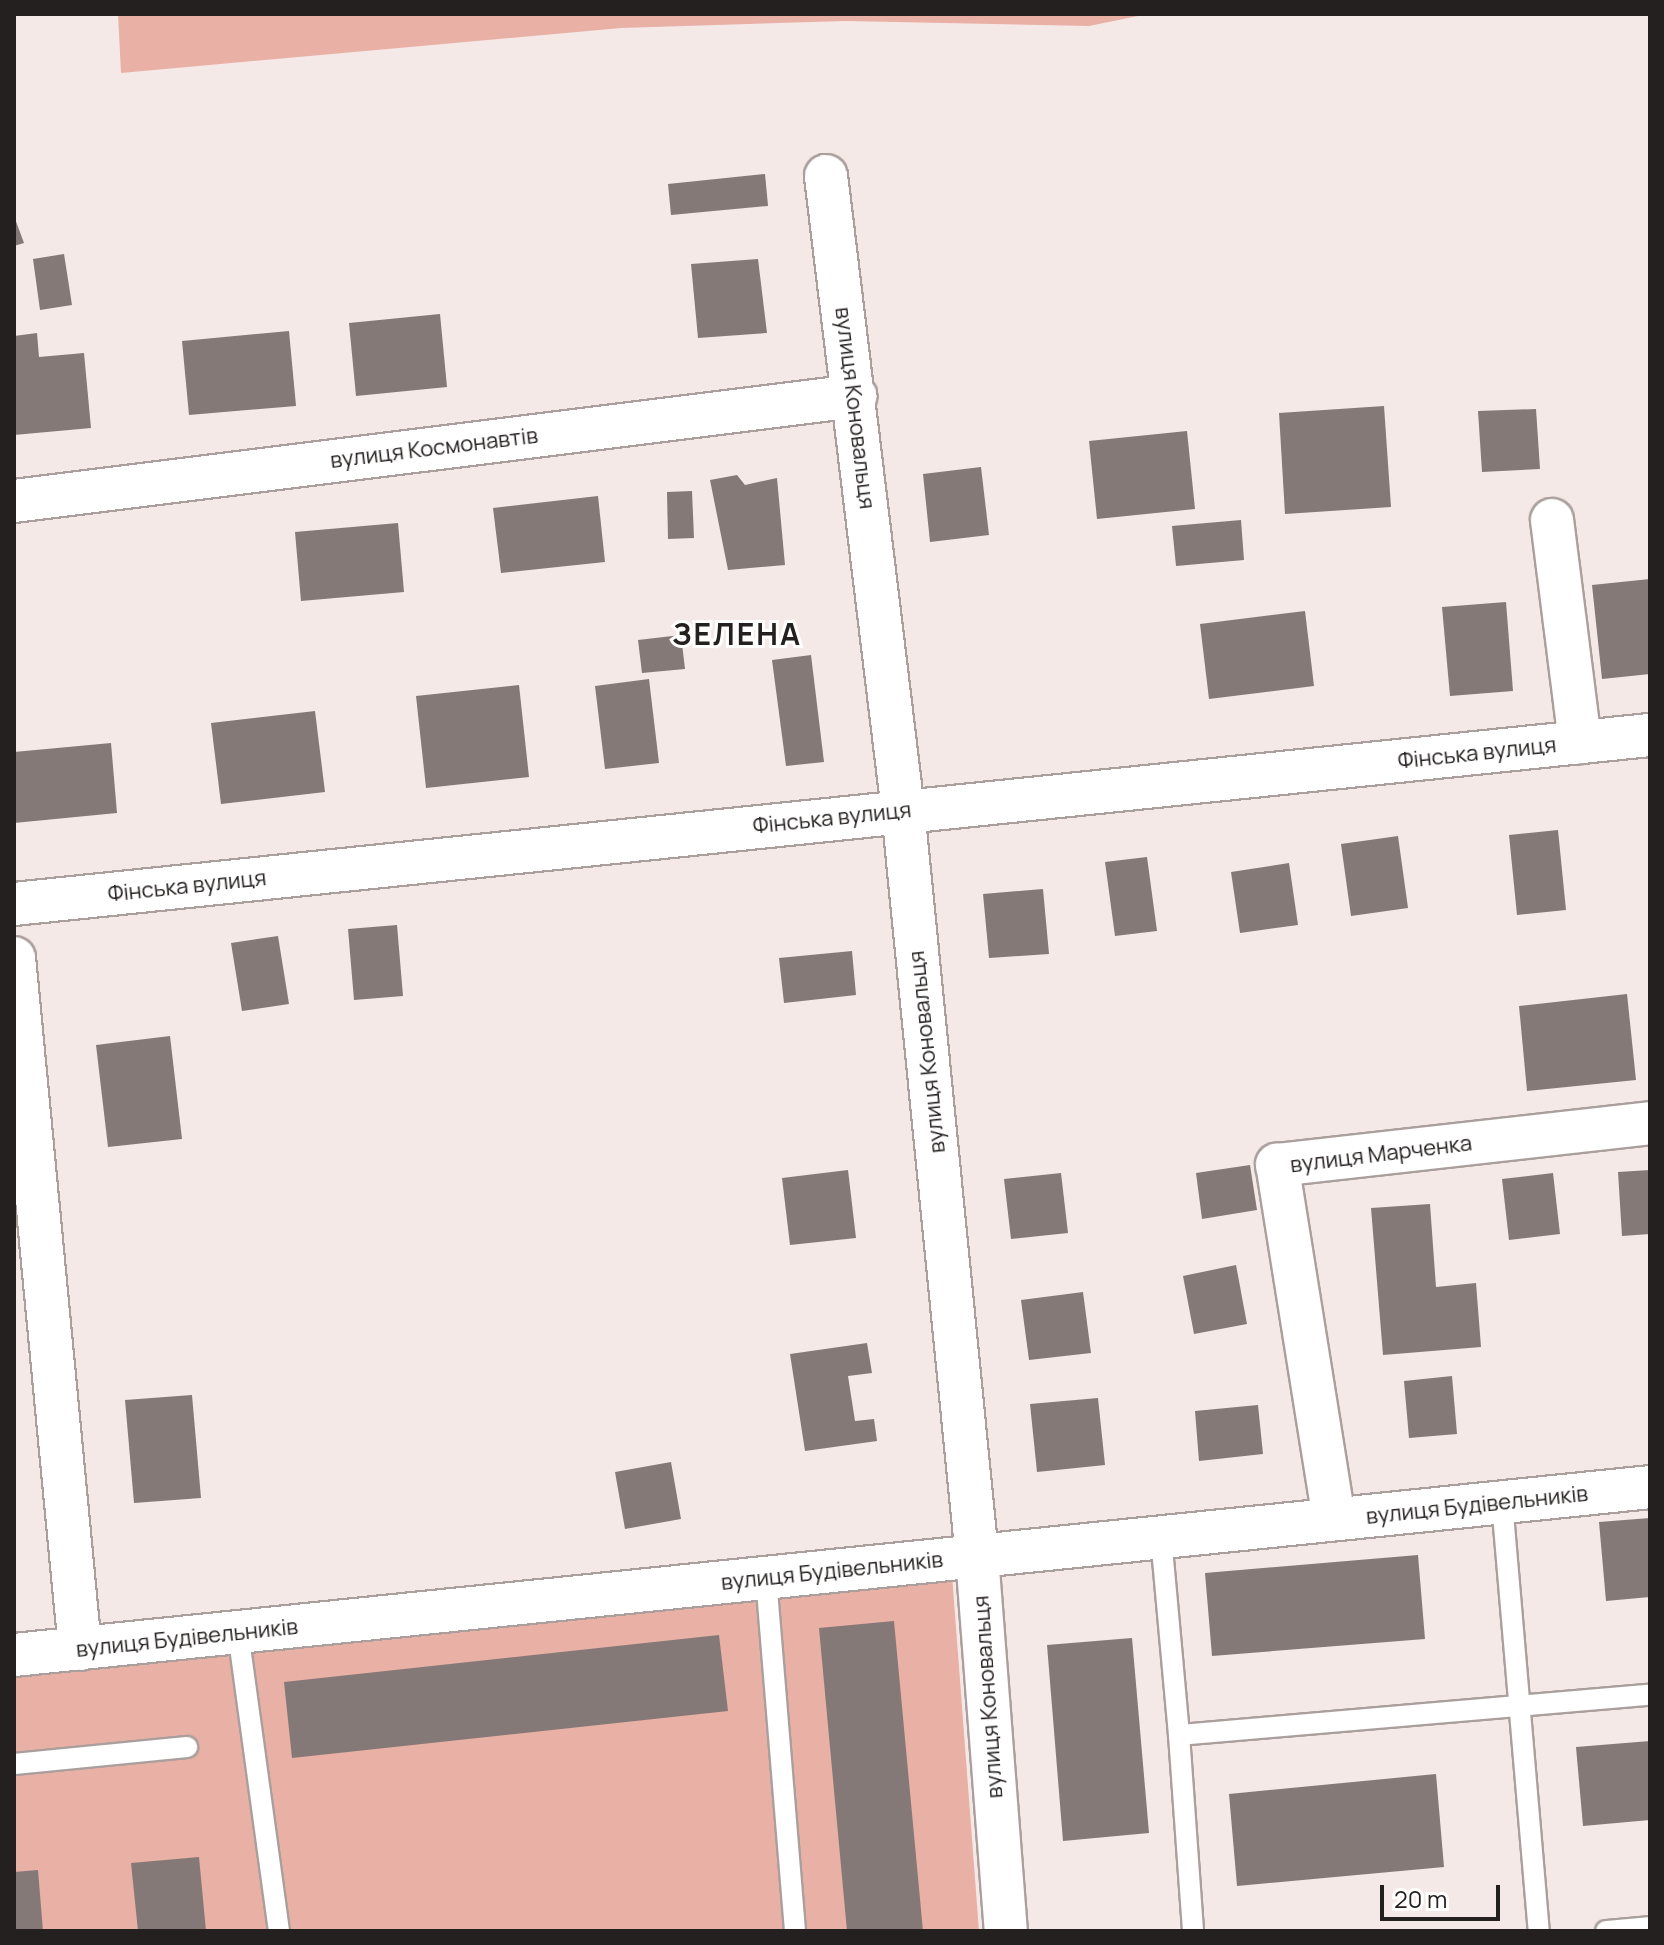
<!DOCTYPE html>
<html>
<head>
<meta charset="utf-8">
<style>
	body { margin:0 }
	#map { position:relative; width:1664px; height:1945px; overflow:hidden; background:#f5e9e7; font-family:Manrope,sans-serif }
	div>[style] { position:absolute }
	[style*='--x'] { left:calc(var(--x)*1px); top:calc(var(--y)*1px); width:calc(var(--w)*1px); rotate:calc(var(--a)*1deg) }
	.green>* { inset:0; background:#e9b0a5 }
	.building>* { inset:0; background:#847977 }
	.roads { filter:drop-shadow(2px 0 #aa9f9d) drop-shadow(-2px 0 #aa9f9d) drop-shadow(0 2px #aa9f9d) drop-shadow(0 -2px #aa9f9d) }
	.service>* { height:20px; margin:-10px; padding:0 10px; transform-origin:10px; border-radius:10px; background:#fff }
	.minor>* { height:42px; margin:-21px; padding:0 21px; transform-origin:21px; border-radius:21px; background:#fff }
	span { translate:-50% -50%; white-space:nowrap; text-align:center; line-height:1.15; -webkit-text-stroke:6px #fff; paint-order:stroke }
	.street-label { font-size:22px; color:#24201f }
	.district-label { font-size:30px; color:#24201f; font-weight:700; letter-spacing:2px }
	.frame { position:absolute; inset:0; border:16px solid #24201f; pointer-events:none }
	.scale { position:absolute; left:1380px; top:1885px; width:120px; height:36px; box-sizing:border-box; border:4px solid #24201f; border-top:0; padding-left:10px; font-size:24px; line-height:28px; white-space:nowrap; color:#24201f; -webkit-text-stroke:6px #fff; paint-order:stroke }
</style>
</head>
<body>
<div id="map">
	<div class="green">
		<div style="clip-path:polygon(118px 14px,1148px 14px,1089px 26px,845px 21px,621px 28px,121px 73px)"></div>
		<div style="clip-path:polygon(952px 1575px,979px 1931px,14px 1931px,14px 1675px)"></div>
	</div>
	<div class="building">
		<div style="clip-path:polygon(765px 174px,768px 206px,671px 215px,668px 184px)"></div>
		<div style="clip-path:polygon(14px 216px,24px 243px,14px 246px)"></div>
		<div style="clip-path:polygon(64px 254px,72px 305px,40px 310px,33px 259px)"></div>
		<div style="clip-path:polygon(758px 259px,767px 333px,698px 338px,691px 264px)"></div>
		<div style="clip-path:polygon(440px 314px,447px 387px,356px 396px,349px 323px)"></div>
		<div style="clip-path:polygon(289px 331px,296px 406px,189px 415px,182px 341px)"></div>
		<div style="clip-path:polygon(37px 333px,39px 357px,84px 353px,91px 428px,14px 435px,14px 336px)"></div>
		<div style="clip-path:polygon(1384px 406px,1391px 507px,1285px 514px,1279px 413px)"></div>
		<div style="clip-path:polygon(1536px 409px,1540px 469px,1482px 472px,1478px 411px)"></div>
		<div style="clip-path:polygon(1187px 431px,1195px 509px,1097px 519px,1089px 441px)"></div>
		<div style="clip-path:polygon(981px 467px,989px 535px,930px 542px,923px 474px)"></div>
		<div style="clip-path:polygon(737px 475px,745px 485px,777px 478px,785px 565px,728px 570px,710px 480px)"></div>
		<div style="clip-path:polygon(692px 491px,694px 538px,668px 539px,667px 492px)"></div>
		<div style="clip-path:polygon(598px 496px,605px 562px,501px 573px,493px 508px)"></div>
		<div style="clip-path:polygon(1241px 520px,1244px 560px,1176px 566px,1172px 526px)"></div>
		<div style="clip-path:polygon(398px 523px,404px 592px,301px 601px,295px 532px)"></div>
		<div style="clip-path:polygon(1650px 579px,1650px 674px,1602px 679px,1592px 585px)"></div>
		<div style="clip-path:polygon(1506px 602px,1513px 691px,1450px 696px,1442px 607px)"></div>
		<div style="clip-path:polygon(1305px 611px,1314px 686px,1209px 699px,1200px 624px)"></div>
		<div style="clip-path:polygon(681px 635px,685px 669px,642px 673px,638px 640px)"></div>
		<div style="clip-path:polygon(811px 655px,824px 762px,786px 766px,772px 660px)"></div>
		<div style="clip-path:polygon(649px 679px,659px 763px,605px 769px,595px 686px)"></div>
		<div style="clip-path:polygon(519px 685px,529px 777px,426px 788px,416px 696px)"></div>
		<div style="clip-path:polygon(315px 711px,325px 792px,221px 804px,211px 723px)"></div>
		<div style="clip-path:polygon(111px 743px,117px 813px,14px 823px,14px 752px)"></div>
		<div style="clip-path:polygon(1558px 830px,1566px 910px,1517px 915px,1509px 835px)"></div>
		<div style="clip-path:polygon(1398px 836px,1408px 908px,1351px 916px,1341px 844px)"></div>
		<div style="clip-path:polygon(1147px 857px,1157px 931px,1115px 936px,1105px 862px)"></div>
		<div style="clip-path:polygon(1289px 863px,1298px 925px,1240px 933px,1231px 872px)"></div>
		<div style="clip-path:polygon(1043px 889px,1049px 954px,989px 958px,983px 894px)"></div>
		<div style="clip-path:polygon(397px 925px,403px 996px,354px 1000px,348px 929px)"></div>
		<div style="clip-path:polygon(278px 936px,289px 1004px,242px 1011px,231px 943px)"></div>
		<div style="clip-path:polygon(852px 951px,856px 995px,784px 1003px,779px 958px)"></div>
		<div style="clip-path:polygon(1627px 994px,1636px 1080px,1527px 1091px,1519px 1006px)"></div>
		<div style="clip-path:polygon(170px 1036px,182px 1139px,108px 1147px,96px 1045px)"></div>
		<div style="clip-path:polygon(1250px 1165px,1257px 1210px,1202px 1219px,1196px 1173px)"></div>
		<div style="clip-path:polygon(848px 1170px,856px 1238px,790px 1245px,782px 1178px)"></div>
		<div style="clip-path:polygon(1650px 1170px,1650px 1234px,1622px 1236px,1618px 1172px)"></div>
		<div style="clip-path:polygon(1061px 1173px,1068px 1233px,1011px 1239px,1004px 1179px)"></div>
		<div style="clip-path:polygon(1553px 1173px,1560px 1234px,1509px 1240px,1502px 1179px)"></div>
		<div style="clip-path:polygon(1430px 1204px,1436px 1287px,1476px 1283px,1481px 1347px,1383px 1355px,1371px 1208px)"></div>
		<div style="clip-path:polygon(1236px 1265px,1247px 1324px,1194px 1334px,1183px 1276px)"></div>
		<div style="clip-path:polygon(1083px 1292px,1091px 1353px,1029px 1360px,1021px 1300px)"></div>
		<div style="clip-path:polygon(867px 1343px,872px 1373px,848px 1376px,855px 1421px,874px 1419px,877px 1441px,805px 1451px,790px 1354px)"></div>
		<div style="clip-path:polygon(1452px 1376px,1457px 1434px,1409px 1438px,1404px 1381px)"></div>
		<div style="clip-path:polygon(192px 1395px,201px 1498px,134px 1503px,125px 1400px)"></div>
		<div style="clip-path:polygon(1098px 1398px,1105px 1465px,1037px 1472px,1030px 1404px)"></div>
		<div style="clip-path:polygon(1258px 1405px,1263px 1454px,1199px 1461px,1195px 1411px)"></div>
		<div style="clip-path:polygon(671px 1462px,681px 1519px,625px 1529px,615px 1472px)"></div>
		<div style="clip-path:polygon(1650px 1518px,1650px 1597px,1606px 1601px,1599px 1522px)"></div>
		<div style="clip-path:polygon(1418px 1555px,1425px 1639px,1212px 1656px,1205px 1573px)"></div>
		<div style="clip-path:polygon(894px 1621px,923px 1931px,847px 1931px,819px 1628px)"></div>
		<div style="clip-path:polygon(719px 1635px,728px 1711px,292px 1758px,284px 1682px)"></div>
		<div style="clip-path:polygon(1132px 1638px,1149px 1833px,1063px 1841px,1047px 1645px)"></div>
		<div style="clip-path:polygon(1650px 1741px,1650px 1820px,1583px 1826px,1576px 1747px)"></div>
		<div style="clip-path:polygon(1436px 1774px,1444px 1867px,1237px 1886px,1229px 1794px)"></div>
		<div style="clip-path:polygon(199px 1857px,206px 1931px,138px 1931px,131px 1863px)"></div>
		<div style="clip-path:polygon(38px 1870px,43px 1931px,14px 1931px,14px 1872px)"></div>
	</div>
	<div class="roads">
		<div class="service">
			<div style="--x:1502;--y:1502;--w:431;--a:85.1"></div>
			<div style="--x:1161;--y:1537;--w:199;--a:84.8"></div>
			<div style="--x:1179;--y:1735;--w:473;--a:-4.9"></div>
			<div style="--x:766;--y:1578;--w:354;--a:85.3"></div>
			<div style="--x:238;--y:1632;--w:302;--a:82.2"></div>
			<div style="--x:1179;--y:1735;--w:196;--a:85.9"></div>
			<div style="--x:14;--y:1764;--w:174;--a:-5.6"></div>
			<div style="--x:1606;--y:1931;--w:44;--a:-5.2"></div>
		</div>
		<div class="minor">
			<div style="--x:826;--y:176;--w:639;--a:83.08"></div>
			<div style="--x:903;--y:810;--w:750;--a:84.34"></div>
			<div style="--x:977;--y:1556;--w:376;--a:85.6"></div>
			<div style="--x:14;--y:501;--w:848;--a:-7.12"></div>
			<div style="--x:1552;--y:520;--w:224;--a:82.8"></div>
			<div style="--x:14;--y:904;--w:1645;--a:-5.9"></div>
			<div style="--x:14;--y:958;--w:694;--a:84.54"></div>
			<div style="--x:1334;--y:1519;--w:359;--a:-99.1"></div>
			<div style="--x:1277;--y:1165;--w:375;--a:-6.4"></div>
			<div style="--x:14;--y:1655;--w:1645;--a:-5.86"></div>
		</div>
	</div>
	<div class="street-label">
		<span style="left:855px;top:408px;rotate:83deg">вулиця Коновальця</span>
		<span style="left:434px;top:448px;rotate:-7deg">вулиця Космонавтів</span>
		<span style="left:1477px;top:753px;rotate:-6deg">Фінська вулиця</span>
		<span style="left:832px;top:818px;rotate:-6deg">Фінська вулиця</span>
		<span style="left:187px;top:886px;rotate:-6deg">Фінська вулиця</span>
		<span style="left:927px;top:1052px;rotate:-96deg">вулиця Коновальця</span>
		<span style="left:1381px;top:1154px;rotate:-7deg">вулиця Марченка</span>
		<span style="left:1477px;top:1505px;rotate:-6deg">вулиця Будівельників</span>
		<span style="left:832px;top:1571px;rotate:-6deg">вулиця Будівельників</span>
		<span style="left:187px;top:1638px;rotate:-6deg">вулиця Будівельників</span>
		<span style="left:988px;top:1697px;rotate:-94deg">вулиця Коновальця</span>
	</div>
	<div class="district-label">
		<span style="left:737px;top:634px">ЗЕЛЕНА</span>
	</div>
	<div class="frame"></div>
	<div class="scale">20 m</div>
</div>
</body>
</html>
